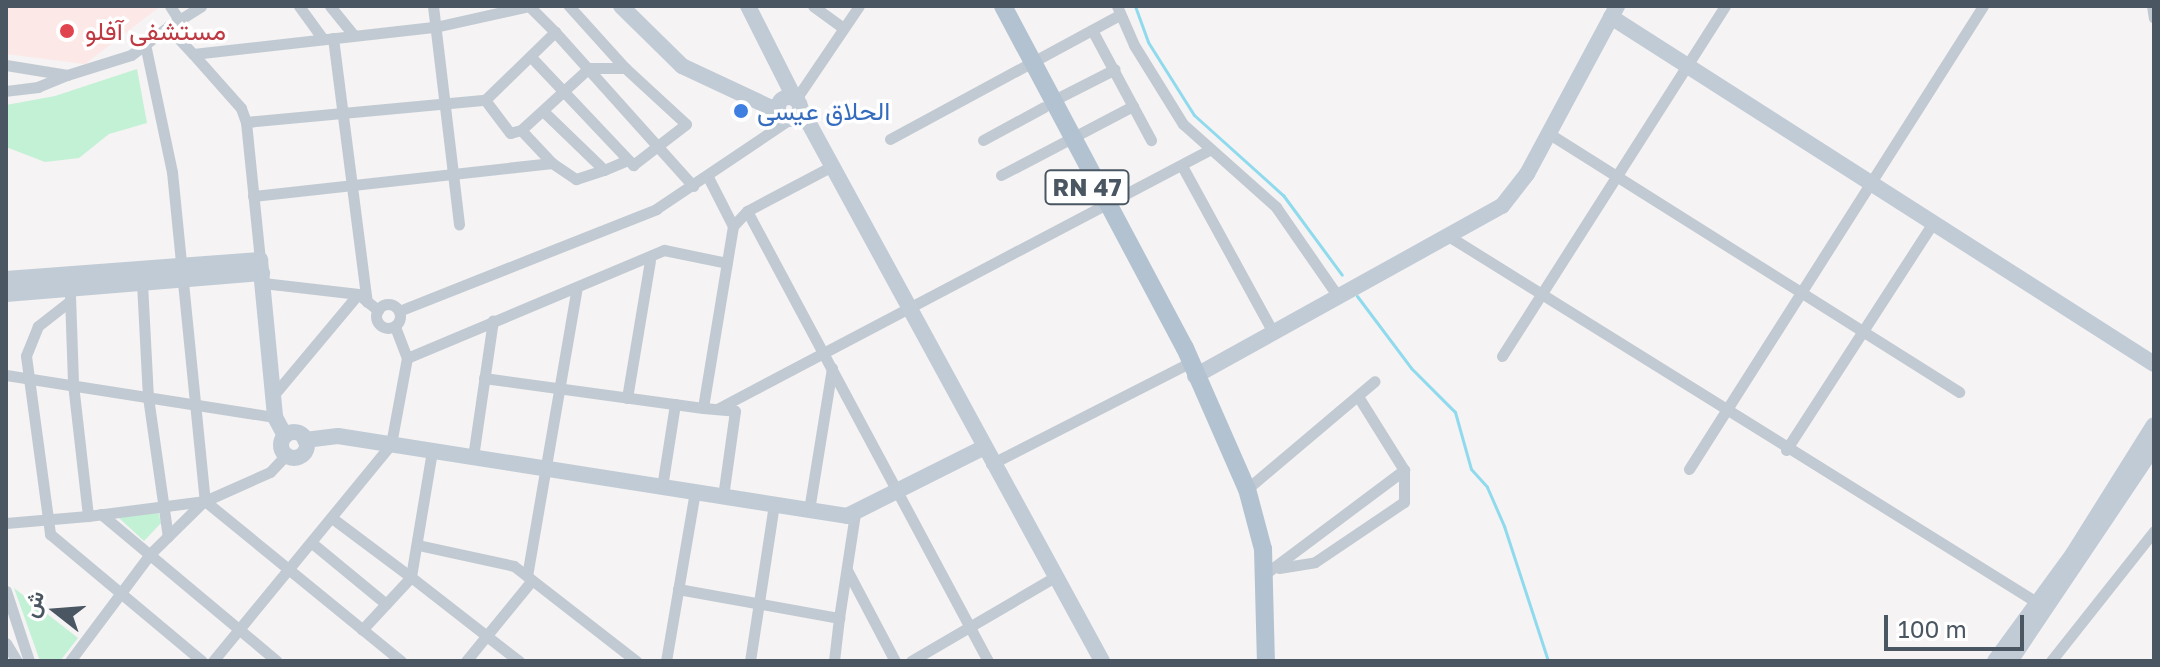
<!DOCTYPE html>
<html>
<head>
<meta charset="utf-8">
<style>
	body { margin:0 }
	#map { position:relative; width:2160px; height:667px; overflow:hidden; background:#f5f3f3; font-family:"Golos Text",Vazirmatn,sans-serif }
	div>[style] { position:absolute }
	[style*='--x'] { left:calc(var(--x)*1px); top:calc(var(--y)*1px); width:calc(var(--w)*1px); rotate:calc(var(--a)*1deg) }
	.medical>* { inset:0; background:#fce8e6 }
	.green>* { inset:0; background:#c3f1d5 }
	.stream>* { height:3px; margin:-1.5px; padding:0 1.5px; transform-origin:1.5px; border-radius:1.5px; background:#90daee }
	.street>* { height:11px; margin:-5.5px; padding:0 5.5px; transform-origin:5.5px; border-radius:5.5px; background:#c1cad2 }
	.street>.ring { margin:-5.5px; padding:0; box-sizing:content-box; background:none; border:11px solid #c1cad2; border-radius:50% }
	.secondary>* { height:16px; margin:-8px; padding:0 8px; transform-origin:8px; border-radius:8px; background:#c1cbd6 }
	.secondary>.ring { margin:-8px; padding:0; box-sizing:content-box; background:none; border:16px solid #c1cbd6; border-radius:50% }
	.primary>* { height:18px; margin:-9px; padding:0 9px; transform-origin:9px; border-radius:9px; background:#b3c2d1 }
	.dots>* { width:22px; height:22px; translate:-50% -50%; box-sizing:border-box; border:4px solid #fff; border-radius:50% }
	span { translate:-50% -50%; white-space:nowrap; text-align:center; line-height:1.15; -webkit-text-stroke:7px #fff; paint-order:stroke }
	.shield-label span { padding:2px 6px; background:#fff; border:2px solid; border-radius:6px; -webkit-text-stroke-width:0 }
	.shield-label { font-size:24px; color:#4a5661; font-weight:700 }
	.health-label { font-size:26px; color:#be3a42 }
	.left { translate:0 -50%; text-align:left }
	.shop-label { font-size:26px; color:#366cbe }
	.frame { position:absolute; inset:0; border:8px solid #4a5661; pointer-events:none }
	.north { position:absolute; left:16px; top:571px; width:80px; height:80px; -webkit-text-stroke:6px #fff; paint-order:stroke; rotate:287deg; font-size:22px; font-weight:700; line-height:32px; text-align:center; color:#4a5661 }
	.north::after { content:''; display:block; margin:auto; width:28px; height:36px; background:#4a5661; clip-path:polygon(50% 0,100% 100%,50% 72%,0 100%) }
	.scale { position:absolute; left:1884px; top:615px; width:140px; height:36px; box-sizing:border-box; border:4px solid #4a5661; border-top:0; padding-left:10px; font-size:24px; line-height:28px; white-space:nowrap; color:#4a5661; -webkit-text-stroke:6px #fff; paint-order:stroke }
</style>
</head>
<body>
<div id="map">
	<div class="medical">
		<div style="clip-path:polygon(6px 6px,157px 6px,158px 8px,85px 64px,6px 54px)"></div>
	</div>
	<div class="green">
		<div style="clip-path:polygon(137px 69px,147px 123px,109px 134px,79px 158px,45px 162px,6px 147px,6px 105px,55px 96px)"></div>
		<div style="clip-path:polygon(158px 511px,161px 523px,144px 541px,119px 518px)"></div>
		<div style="clip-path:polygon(14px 588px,78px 638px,60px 661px,40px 661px)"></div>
	</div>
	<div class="stream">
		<div style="--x:1135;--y:6;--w:38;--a:70"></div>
		<div style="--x:1148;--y:42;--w:86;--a:57.8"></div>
		<div style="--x:1194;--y:115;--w:120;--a:42"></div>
		<div style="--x:1283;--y:195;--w:99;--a:53.6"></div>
		<div style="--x:1357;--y:296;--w:90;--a:53.1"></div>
		<div style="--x:1411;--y:368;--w:62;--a:45"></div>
		<div style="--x:1455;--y:412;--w:59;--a:74.3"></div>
		<div style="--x:1471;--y:469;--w:24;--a:48"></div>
		<div style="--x:1487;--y:487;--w:43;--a:66.4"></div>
		<div style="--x:1504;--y:526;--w:142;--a:71.9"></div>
	</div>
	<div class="street">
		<div style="--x:170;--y:6;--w:17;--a:57"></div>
		<div style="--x:299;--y:6;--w:41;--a:54"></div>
		<div style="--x:330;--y:6;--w:38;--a:51"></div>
		<div style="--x:433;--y:6;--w:220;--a:83.2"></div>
		<div style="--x:529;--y:6;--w:37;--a:45"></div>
		<div style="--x:813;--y:6;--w:37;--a:36"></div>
		<div style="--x:1117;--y:6;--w:43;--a:66.4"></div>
		<div style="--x:1134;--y:45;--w:93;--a:58.2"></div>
		<div style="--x:1183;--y:124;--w:125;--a:41.7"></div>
		<div style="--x:1276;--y:207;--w:107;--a:55.3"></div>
		<div style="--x:2152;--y:6;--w:12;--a:81"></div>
		<div style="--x:1092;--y:30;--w:125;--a:61.8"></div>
		<div style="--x:333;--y:38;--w:266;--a:82.7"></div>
		<div style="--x:145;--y:44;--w:131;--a:78.1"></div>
		<div style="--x:172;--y:172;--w:331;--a:84.3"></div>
		<div style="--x:193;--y:54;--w:37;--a:-133"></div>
		<div style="--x:168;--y:27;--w:39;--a:-32"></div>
		<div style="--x:531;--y:57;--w:149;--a:46.6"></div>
		<div style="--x:633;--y:165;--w:67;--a:-37.7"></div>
		<div style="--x:686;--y:124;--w:83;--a:-137.4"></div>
		<div style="--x:625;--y:68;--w:84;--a:-132.1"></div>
		<div style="--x:6;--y:65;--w:62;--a:9.3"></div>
		<div style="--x:67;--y:75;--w:31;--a:158"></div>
		<div style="--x:38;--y:87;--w:32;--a:173"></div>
		<div style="--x:67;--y:75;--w:67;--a:-17.4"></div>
		<div style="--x:131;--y:55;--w:46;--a:-37.1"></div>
		<div style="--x:796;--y:99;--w:112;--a:-55.9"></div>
		<div style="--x:1054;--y:100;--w:68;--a:-26.9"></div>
		<div style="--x:543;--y:111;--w:85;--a:44"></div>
		<div style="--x:604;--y:170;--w:26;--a:-23"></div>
		<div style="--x:246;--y:122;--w:240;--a:-5.3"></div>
		<div style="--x:485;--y:100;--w:98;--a:-44.2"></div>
		<div style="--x:555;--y:32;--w:207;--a:48.1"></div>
		<div style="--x:521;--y:130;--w:92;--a:-42.4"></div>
		<div style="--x:589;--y:68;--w:36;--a:0"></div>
		<div style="--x:1548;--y:133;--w:486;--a:32.2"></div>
		<div style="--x:890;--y:139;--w:260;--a:-28.4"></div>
		<div style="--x:983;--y:140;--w:69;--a:-28.4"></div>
		<div style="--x:552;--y:163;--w:29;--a:34"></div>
		<div style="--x:576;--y:179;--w:29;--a:-18"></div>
		<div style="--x:1182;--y:166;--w:189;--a:61.3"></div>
		<div style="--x:1001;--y:175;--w:149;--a:-27.6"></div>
		<div style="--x:708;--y:177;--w:55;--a:63"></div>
		<div style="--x:733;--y:226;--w:184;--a:99.4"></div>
		<div style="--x:703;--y:408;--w:32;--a:5"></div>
		<div style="--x:735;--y:411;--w:86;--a:98"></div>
		<div style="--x:253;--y:196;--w:301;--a:-6.3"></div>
		<div style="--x:552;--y:163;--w:45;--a:-133.2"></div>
		<div style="--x:521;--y:130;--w:11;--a:165"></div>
		<div style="--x:510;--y:133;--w:41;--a:-127.1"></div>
		<div style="--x:747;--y:211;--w:94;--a:-27.9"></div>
		<div style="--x:733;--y:226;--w:21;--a:-47"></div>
		<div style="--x:747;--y:211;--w:510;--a:61.83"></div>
		<div style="--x:1450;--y:237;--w:693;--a:31.9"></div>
		<div style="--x:260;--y:260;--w:139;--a:-95.8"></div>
		<div style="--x:246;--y:122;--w:15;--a:-110"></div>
		<div style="--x:241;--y:108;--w:72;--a:-131.6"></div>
		<div style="--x:193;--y:54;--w:244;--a:-6.4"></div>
		<div style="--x:435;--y:27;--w:97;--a:-12.5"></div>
		<div style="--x:142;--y:283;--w:114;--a:87"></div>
		<div style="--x:148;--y:397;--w:141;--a:81.9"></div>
		<div style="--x:263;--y:283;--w:96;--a:6.6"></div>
		<div style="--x:70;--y:296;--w:88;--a:88"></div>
		<div style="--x:73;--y:384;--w:133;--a:83.5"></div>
		<div style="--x:88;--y:516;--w:118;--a:-7.3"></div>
		<div style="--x:70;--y:301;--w:41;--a:142"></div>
		<div style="--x:38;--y:326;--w:32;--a:112"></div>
		<div style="--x:26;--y:356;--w:180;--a:82.3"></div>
		<div style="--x:50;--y:534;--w:198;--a:39.9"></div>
		<div class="ring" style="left:376px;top:304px;width:13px;height:13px"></div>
		<div style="--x:399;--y:311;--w:277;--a:-21.6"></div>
		<div style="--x:656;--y:209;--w:161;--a:-33.9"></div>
		<div style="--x:1502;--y:356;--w:415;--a:-57.5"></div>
		<div style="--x:407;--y:358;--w:279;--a:-22.8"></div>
		<div style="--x:664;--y:250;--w:64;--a:11.7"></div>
		<div style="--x:6;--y:375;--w:272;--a:8.9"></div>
		<div style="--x:484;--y:378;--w:221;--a:7.8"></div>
		<div style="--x:272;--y:397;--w:134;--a:-50.1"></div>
		<div style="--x:358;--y:294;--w:26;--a:39"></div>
		<div style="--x:627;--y:398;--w:139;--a:-80.5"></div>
		<div style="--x:717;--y:409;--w:558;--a:-27.76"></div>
		<div style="--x:1786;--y:450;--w:270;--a:-57.1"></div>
		<div style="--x:432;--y:451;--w:128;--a:99.5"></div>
		<div style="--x:411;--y:577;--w:137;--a:37.9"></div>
		<div style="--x:286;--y:455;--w:23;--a:133"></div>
		<div style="--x:270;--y:472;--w:71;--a:156"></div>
		<div style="--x:205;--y:501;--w:253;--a:39.2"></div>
		<div style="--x:473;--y:457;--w:138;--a:-81.7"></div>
		<div style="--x:991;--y:464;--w:222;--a:-27"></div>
		<div style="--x:1689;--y:469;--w:548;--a:-57.58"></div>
		<div style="--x:662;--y:487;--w:84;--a:-81.1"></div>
		<div style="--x:1247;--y:489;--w:167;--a:-40.2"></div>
		<div style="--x:809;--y:510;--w:144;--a:-80.8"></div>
		<div style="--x:101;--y:514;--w:229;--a:39.9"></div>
		<div style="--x:332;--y:518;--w:99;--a:36.8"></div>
		<div style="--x:411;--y:577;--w:72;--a:132.8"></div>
		<div style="--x:6;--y:523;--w:82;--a:-4.9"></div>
		<div style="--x:312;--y:543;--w:96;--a:39.5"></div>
		<div style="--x:418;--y:545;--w:98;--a:12.3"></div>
		<div style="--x:514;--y:566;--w:155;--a:37.9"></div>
		<div style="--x:1279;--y:568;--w:36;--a:-9"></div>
		<div style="--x:1315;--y:562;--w:107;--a:-34"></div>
		<div style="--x:1404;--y:502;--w:32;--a:-90"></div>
		<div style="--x:847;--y:570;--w:103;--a:62.2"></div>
		<div style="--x:1265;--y:574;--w:174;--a:-36.8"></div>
		<div style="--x:1404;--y:470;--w:85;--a:-122"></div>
		<div style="--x:527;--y:576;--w:292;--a:-80.2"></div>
		<div style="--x:678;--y:589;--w:164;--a:10.2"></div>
		<div style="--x:839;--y:618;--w:105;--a:-81.3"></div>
		<div style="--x:6;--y:591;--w:74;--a:71.8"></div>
		<div style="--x:6;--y:643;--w:21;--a:59"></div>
		<div style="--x:70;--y:661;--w:134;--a:-53.2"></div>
		<div style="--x:150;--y:554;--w:76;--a:-44.5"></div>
		<div style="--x:213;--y:661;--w:281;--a:-50.6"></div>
		<div style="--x:391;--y:444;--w:87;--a:-79.5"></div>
		<div style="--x:407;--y:358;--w:34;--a:-111"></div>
		<div style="--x:466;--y:661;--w:104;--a:-50.8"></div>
		<div style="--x:666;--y:661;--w:171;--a:-80.3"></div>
		<div style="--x:750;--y:661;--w:159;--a:-81.3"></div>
		<div style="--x:834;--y:661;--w:43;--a:-83.4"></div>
		<div style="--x:911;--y:661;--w:164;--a:-30.3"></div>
		<div style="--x:2051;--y:661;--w:166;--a:-51.6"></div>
	</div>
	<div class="secondary">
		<div style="--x:621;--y:6;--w:86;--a:44.5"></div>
		<div style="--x:682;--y:66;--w:106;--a:25.1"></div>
		<div style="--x:748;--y:6;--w:104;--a:63.2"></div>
		<div style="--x:1611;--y:17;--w:644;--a:32.58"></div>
		<div class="ring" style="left:778px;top:97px;width:6px;height:6px"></div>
		<div style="--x:800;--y:107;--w:631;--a:61.4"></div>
		<div style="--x:6;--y:279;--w:255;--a:-4.3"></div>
		<div style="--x:260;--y:260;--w:158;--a:84.5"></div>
		<div style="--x:275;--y:417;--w:21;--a:62"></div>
		<div style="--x:6;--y:294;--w:257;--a:-4.7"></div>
		<div style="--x:1195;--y:376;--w:351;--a:-29"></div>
		<div style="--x:1502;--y:206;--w:41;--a:-52"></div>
		<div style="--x:1527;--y:174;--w:191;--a:-61.8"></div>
		<div class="ring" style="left:281px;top:432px;width:10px;height:10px"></div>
		<div style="--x:305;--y:440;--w:33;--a:-7"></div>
		<div style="--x:338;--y:436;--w:515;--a:8.93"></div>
		<div style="--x:847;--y:516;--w:152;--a:-26.6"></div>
		<div style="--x:1995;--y:661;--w:132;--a:-53.9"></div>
		<div style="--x:2073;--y:554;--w:152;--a:-57.9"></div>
		<div style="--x:2010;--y:661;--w:258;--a:-56.1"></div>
	</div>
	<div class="primary">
		<div style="--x:1003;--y:6;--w:387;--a:62"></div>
		<div style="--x:1185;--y:348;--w:154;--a:66.3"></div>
		<div style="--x:1247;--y:489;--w:62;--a:75.1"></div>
		<div style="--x:1263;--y:549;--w:112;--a:88.5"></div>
	</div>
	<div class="dots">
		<div style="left:67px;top:31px;background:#e0444e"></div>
		<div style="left:741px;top:111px;background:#3f7fe0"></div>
	</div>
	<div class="shield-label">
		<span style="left:1087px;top:187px">RN 47</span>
	</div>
	<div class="health-label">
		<span class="left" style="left:85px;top:31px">مستشفى آفلو</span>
	</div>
	<div class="shop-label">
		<span class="left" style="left:757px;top:111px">الحلاق عيسى</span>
	</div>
	<div class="frame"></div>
	<div class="north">ش</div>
	<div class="scale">100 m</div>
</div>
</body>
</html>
